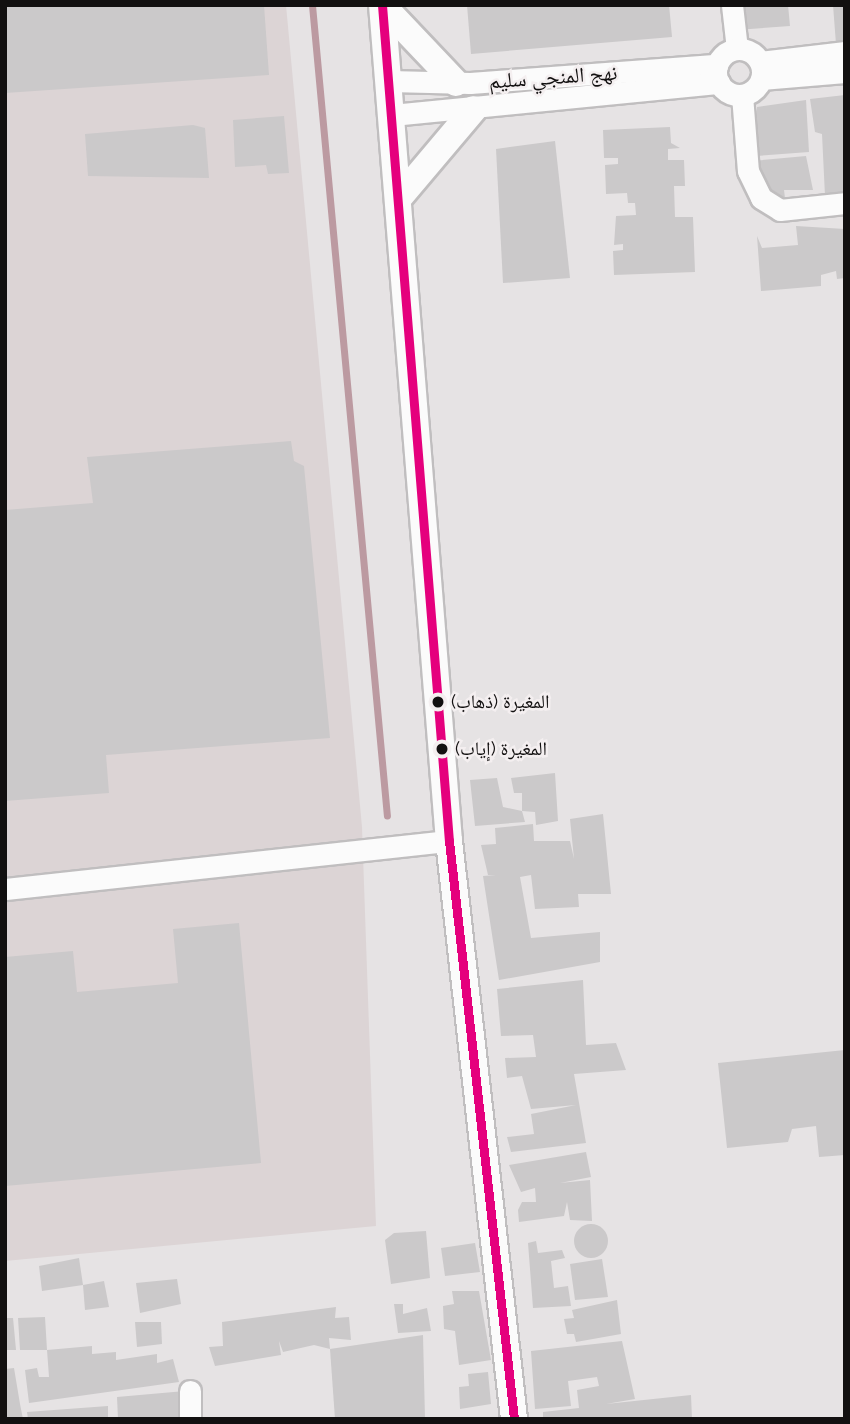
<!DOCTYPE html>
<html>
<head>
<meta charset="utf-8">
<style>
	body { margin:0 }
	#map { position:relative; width:850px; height:1424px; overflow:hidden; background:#e6e3e4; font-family:Raleway,"Noto Naskh Arabic",sans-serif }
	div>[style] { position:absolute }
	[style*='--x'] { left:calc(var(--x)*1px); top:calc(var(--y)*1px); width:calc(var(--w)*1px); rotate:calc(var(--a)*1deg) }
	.built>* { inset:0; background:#dcd4d5 }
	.stream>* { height:7px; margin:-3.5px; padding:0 3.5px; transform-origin:3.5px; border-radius:3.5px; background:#bc9aa1 }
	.building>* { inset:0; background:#cbc9ca }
	.round { border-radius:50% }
	.roads { filter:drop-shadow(2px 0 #c0bebf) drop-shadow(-2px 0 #c0bebf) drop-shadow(0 2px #c0bebf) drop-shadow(0 -2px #c0bebf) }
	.minor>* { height:21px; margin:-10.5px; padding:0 10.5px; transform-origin:10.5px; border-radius:10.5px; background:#fbfbfb }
	.minor>.ring { margin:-10.5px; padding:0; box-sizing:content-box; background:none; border:21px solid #fbfbfb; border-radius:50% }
	.tertiary>* { height:26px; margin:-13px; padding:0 13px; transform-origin:13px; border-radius:13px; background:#fbfbfb }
	.bus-1>* { height:9px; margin:-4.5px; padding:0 4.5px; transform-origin:4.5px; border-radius:4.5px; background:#e5007d }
	.dots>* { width:19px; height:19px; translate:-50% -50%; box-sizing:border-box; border:4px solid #f4eff0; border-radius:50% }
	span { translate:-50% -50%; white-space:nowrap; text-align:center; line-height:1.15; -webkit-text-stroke:5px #f4eff0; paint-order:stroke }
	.bus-label { font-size:19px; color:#121010 }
	.left { translate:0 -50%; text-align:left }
	.street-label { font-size:21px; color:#121010 }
	.frame { position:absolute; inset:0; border:7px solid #121010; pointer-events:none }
</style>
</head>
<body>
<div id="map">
	<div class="built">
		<div style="clip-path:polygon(5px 5px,286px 5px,362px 827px,376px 1226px,5px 1261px)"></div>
	</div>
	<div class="stream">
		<div style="--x:312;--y:5;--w:814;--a:84.72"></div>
	</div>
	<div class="building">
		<div style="clip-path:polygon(5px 5px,264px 5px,269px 75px,5px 93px)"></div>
		<div style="clip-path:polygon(467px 5px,669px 5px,672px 37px,471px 54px)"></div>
		<div style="clip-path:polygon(734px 5px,788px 5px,790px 26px,736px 30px)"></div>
		<div style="clip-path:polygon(833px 5px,845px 5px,845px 43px,836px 44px)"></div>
		<div style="clip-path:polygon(845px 95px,845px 194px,825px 196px,822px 134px,815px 132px,810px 99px)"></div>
		<div style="clip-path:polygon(806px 100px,809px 152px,756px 156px,757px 107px)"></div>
		<div style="clip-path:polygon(284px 116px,289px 173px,268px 174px,266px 165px,235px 167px,233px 120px)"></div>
		<div style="clip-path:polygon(193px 125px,205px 128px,209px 178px,88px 176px,85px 134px)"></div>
		<div style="clip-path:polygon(670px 127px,671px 143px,680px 148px,668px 149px,668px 160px,684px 160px,685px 186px,674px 186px,675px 217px,693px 217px,695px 272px,614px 275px,613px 251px,623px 250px,623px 244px,614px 245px,616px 216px,636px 215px,635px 203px,628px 203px,627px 193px,606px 194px,605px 165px,618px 164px,618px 158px,604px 158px,603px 130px)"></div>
		<div style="clip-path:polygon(555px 141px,570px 278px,503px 283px,496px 149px)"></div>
		<div style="clip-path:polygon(806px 156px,813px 190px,784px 190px,785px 198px,767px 200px,752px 161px)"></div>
		<div style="clip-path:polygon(796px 226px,845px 229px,845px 278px,837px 279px,836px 271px,821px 275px,821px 286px,761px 291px,757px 236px,762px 248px,798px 245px)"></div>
		<div style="clip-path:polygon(291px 441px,294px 461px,304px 466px,330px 738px,106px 755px,109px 793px,5px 801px,5px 510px,93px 503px,87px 457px)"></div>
		<div style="clip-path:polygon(555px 773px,558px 821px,536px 825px,535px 812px,522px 811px,525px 822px,475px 826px,470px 780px,497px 778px,503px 807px,522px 811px,522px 793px,514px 793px,511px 778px)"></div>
		<div style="clip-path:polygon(603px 814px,611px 894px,578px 894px,579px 907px,535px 909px,531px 875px,520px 877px,531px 938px,600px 932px,600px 962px,499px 980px,483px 876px,496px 875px,488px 875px,481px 845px,496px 844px,495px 828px,533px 824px,534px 841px,570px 841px,574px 859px,570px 819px)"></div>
		<div style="clip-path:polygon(239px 923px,261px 1163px,5px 1186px,5px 957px,73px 951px,77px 992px,178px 983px,173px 929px)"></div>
		<div style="clip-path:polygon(583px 980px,586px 1045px,616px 1043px,626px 1070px,574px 1074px,586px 1143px,511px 1152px,507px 1137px,534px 1134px,531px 1114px,576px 1105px,531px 1109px,522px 1076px,507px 1078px,505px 1058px,536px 1057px,533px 1035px,501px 1036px,497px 989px)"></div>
		<div style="clip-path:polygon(845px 1050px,845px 1155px,819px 1157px,816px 1126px,792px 1129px,788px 1142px,727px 1148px,718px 1063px)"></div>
		<div style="clip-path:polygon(586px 1152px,591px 1177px,560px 1183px,590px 1180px,592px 1221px,570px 1220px,567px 1202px,564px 1216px,519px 1222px,518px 1210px,522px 1202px,536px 1202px,535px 1188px,521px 1192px,509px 1165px)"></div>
		<div class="round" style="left:574px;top:1224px;width:34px;height:34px"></div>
		<div style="clip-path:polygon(426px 1231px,430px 1278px,391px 1284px,385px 1240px,394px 1233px)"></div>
		<div style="clip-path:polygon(536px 1241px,538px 1253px,562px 1250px,565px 1258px,551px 1261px,554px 1288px,568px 1286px,571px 1306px,533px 1308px,528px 1243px)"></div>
		<div style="clip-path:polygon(475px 1243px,480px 1272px,445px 1276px,441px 1248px)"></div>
		<div style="clip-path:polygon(79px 1258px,83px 1285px,42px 1291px,39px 1266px)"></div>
		<div style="clip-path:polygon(602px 1259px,608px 1297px,575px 1300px,570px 1264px)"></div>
		<div style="clip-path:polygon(177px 1279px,181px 1304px,140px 1313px,136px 1283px)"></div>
		<div style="clip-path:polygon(104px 1281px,109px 1307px,85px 1310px,83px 1285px)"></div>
		<div style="clip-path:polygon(452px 1291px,479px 1291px,491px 1360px,459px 1365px,455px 1331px,444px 1329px,443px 1306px,454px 1304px)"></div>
		<div style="clip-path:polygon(617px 1300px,621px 1334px,576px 1342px,574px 1334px,567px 1334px,564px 1319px,574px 1318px,572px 1310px)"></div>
		<div style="clip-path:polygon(394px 1304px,403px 1304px,403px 1314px,427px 1308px,431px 1331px,398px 1333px)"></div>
		<div style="clip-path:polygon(336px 1307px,335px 1318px,349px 1317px,351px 1340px,329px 1338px,330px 1349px,314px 1345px,283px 1352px,279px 1341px,281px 1355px,215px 1366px,209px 1347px,223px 1346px,222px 1322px)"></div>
		<div style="clip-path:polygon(45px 1317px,47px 1350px,92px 1346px,92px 1354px,116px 1352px,116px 1360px,157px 1354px,157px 1363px,173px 1359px,179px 1382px,29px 1403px,25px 1370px,37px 1368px,39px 1377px,49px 1377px,47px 1350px,20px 1350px,18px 1318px)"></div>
		<div style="clip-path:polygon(5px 1318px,13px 1318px,16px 1350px,5px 1350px)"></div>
		<div style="clip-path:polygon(135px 1322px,161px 1322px,162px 1344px,137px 1347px)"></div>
		<div style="clip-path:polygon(423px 1335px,425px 1419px,335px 1419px,330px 1349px)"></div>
		<div style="clip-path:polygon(622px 1341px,635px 1399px,606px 1404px,691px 1395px,692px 1419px,543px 1419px,543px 1412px,579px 1408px,577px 1390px,599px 1386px,597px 1377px,568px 1381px,571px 1406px,535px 1409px,531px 1351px)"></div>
		<div style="clip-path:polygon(14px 1368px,20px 1404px,23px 1419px,5px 1419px,5px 1369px)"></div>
		<div style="clip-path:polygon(488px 1372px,491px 1404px,460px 1409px,459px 1387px,469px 1386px,468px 1374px)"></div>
		<div style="clip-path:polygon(185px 1391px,184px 1419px,118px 1419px,117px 1397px)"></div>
		<div style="clip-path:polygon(108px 1406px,108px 1419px,28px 1419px,27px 1412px)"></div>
	</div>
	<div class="roads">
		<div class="minor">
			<div style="--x:732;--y:5;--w:44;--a:83.5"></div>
			<div class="ring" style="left:716px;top:49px;width:25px;height:25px"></div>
			<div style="--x:760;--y:62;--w:86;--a:-6.7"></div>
			<div style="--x:761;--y:79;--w:84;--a:-4.8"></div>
			<div style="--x:389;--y:81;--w:81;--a:1.4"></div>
			<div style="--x:470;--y:83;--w:248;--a:-4.2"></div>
			<div style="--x:742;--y:95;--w:76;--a:85.5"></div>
			<div style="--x:748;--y:171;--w:30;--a:64"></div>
			<div style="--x:761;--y:198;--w:22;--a:32"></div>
			<div style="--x:780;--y:210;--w:65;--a:-6.1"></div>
			<div style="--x:392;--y:115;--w:329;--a:-5.6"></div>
			<div style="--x:5;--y:889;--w:447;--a:-6.2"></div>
			<div style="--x:190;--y:1391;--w:28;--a:90"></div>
		</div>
		<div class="tertiary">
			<div style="--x:382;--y:5;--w:839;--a:85.42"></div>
			<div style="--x:449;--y:841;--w:582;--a:83.58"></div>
			<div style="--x:383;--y:6;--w:106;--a:46.5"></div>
			<div style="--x:399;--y:198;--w:116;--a:-49.9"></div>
		</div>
	</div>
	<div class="bus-1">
		<div style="--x:382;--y:5;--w:839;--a:85.42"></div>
		<div style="--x:449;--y:841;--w:582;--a:83.58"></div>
	</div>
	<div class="dots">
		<div style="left:438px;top:702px;background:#121010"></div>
		<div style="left:442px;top:749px;background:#121010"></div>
	</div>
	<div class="bus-label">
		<span class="left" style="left:451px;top:702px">المغيرة (ذهاب)</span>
		<span class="left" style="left:455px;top:749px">المغيرة (إياب)</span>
	</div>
	<div class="street-label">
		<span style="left:553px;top:77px;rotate:-4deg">نهج المنجي سليم</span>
	</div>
	<div class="frame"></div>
</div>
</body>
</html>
